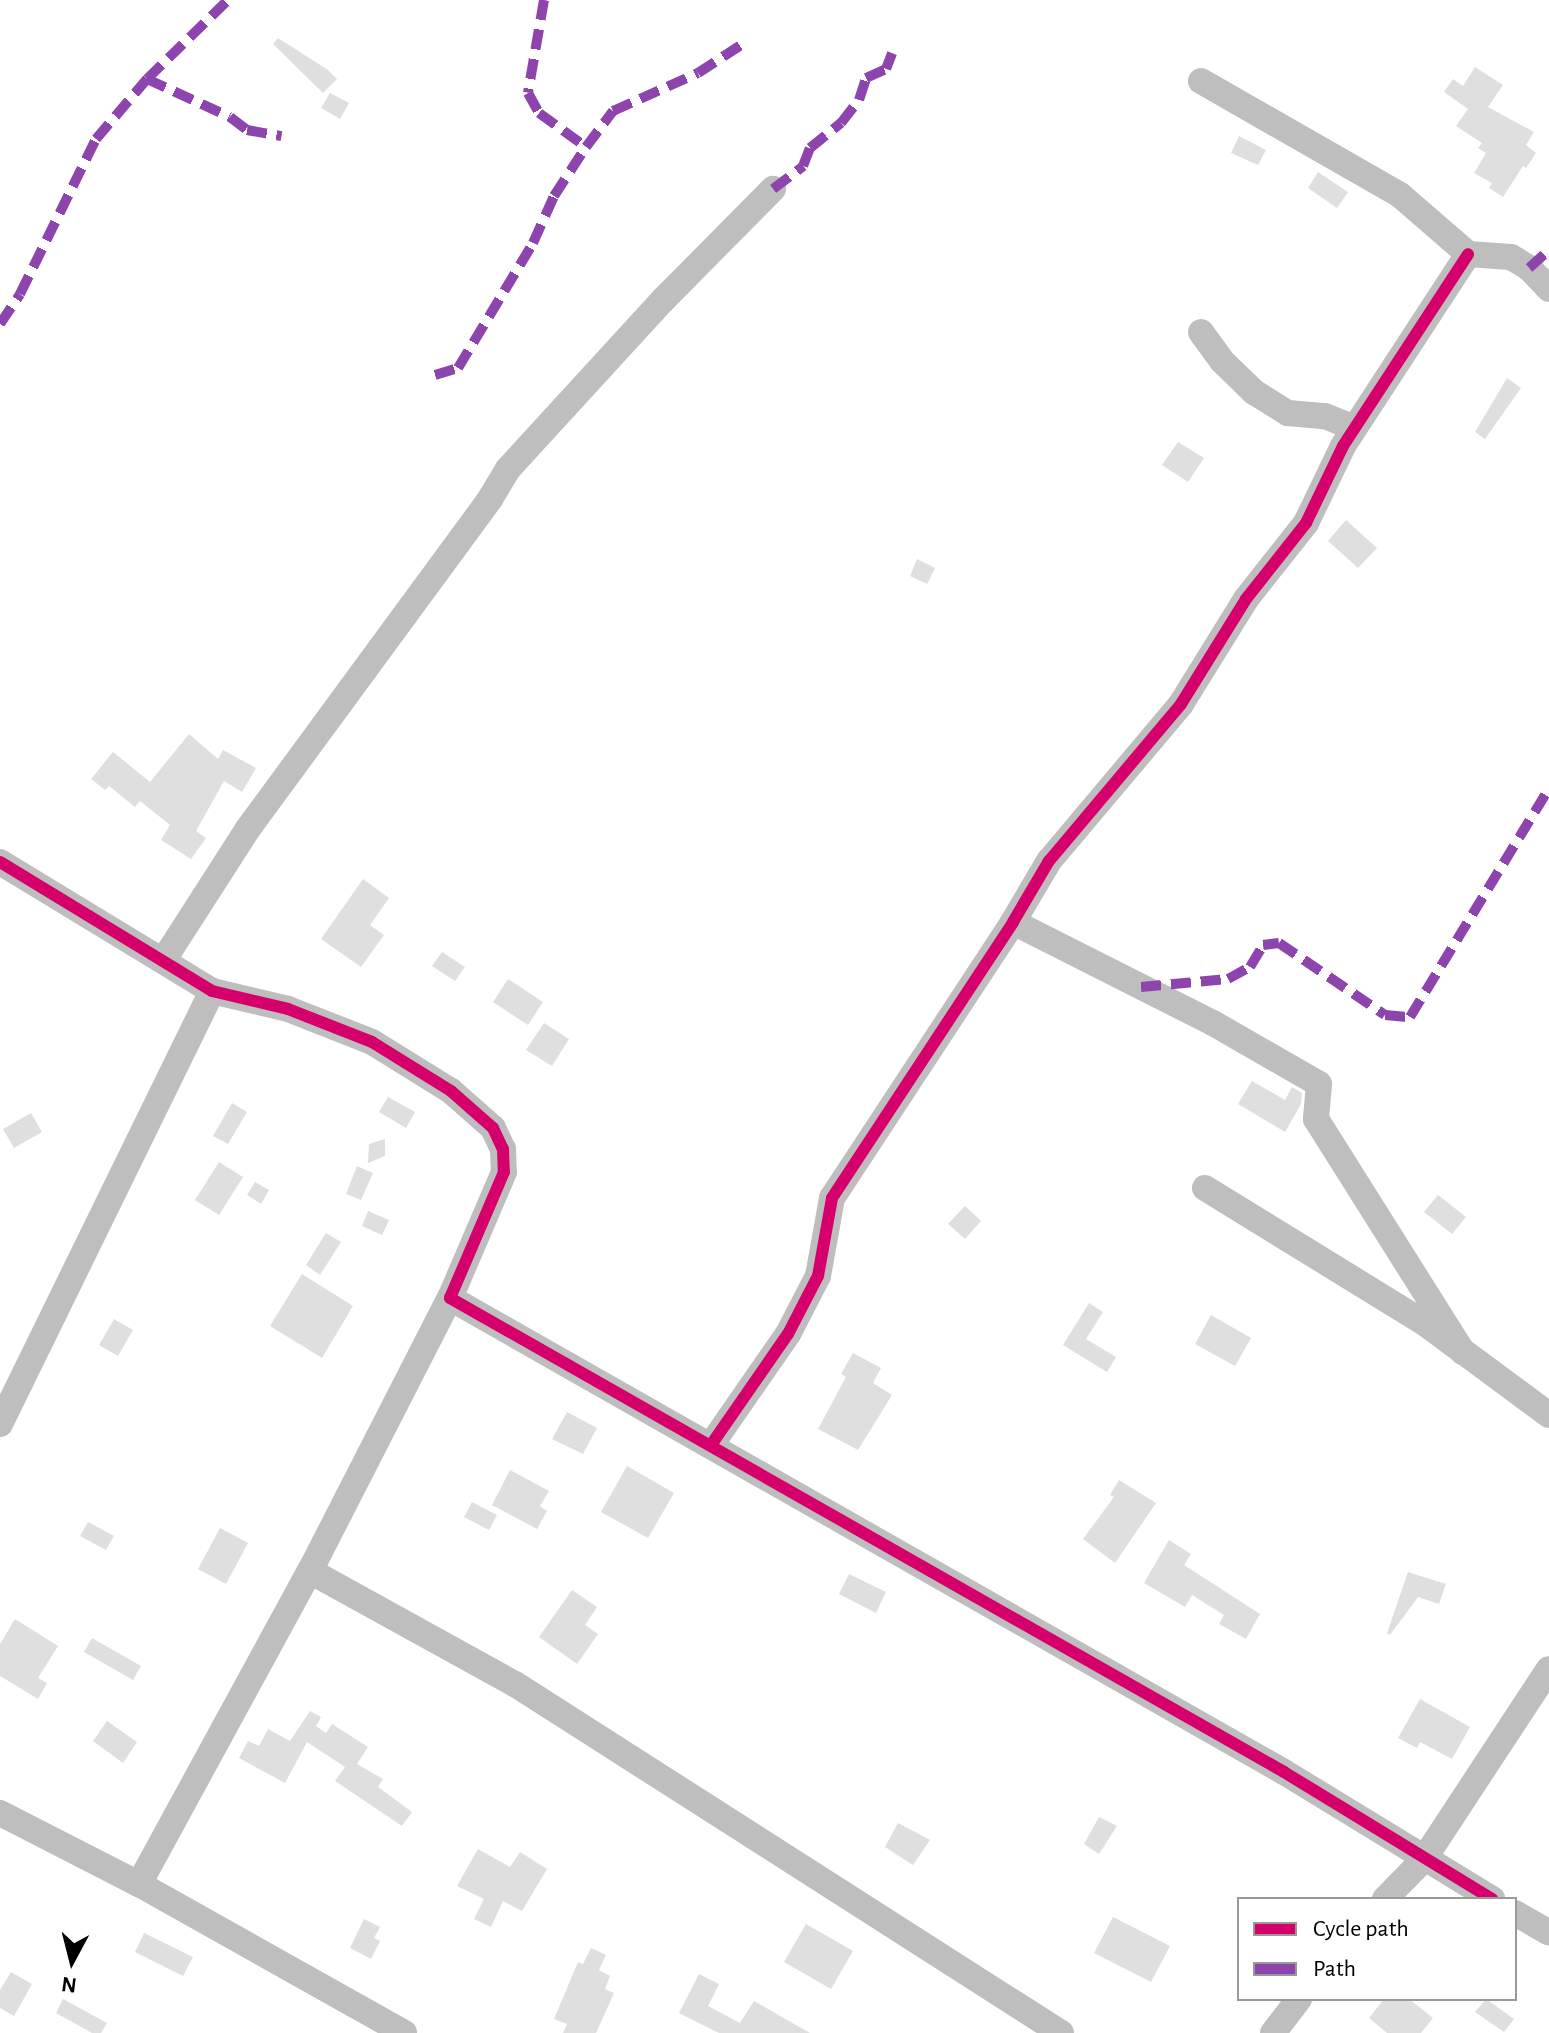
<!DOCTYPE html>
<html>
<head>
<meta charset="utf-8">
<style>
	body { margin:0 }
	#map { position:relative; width:1549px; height:2033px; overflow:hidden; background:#fff; font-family:"Alegreya Sans",sans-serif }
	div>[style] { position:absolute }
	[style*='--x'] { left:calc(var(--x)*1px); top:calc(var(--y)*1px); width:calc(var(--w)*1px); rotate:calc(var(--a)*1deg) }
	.building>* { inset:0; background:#dfdfdf }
	.minor>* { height:26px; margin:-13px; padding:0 13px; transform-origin:13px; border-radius:13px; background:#bebebe }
	.quiet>* { height:10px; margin-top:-5px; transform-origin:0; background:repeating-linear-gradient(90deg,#8e44ad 0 20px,transparent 0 30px) }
	.cycleway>* { height:12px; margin:-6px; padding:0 6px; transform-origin:6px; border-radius:6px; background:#d6006c }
	span { translate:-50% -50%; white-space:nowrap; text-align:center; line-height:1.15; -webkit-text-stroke:6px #fff; paint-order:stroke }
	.legend { position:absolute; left:1237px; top:1897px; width:280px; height:104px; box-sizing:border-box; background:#fff; border:2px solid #999; margin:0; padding:10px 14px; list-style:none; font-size:24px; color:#000 }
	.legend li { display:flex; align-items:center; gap:16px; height:40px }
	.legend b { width:40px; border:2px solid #999 }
	.north { position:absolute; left:32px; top:1921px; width:80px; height:80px; -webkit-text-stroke:6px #fff; paint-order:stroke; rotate:187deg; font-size:22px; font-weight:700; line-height:32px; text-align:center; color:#000 }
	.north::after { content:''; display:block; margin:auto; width:28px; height:36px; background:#000; clip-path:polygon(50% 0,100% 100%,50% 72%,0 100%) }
</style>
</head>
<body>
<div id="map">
	<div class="building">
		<div style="clip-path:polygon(278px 38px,328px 70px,337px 79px,323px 93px,273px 44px)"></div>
		<div style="clip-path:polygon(1475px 67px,1503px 85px,1488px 107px,1534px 132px,1526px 145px,1536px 153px,1526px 168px,1523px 166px,1503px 197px,1489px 188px,1492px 183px,1474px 173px,1486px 153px,1478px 148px,1482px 143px,1456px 126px,1468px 109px,1444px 92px,1453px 79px,1463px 86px)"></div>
		<div style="clip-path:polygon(330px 93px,349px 103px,340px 119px,321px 108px)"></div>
		<div style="clip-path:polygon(1239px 136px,1266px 150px,1258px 165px,1231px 153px)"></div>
		<div style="clip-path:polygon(1318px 172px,1348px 192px,1337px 208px,1308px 188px)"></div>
		<div style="clip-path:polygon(1507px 378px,1521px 388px,1485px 439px,1475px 432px)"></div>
		<div style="clip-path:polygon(1178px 442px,1204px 458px,1188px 482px,1162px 465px)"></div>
		<div style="clip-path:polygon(1346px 520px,1377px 548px,1358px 568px,1328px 541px)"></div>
		<div style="clip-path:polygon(917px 559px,935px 568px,927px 584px,910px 576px)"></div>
		<div style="clip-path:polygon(189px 734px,218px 759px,223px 750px,256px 768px,242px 792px,224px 781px,196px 831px,206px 838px,191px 859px,161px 840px,170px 825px,140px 801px,135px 807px,109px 786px,105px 790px,91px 779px,113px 752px,150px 782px)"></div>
		<div style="clip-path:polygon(363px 879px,389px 898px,370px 925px,384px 935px,361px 967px,321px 939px)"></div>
		<div style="clip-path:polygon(442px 952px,465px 967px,455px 981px,432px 966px)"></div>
		<div style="clip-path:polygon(508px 979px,543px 1002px,528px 1025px,493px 1002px)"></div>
		<div style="clip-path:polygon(544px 1023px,569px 1039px,552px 1066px,526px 1050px)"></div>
		<div style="clip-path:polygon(1252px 1081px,1285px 1100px,1292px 1087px,1302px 1093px,1301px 1104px,1285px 1132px,1238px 1104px)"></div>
		<div style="clip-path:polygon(388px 1097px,415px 1112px,406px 1128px,379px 1112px)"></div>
		<div style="clip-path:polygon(232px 1103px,247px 1112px,228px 1144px,213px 1136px)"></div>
		<div style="clip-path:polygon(31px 1113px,42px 1132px,14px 1148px,3px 1129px)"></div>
		<div style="clip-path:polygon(385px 1139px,385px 1156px,368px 1163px,369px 1144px)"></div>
		<div style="clip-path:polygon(219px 1162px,243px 1177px,219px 1215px,195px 1200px)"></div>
		<div style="clip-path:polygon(357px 1166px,373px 1173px,361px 1200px,346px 1194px)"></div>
		<div style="clip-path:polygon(255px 1182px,269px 1190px,261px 1204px,247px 1195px)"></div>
		<div style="clip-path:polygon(1438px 1195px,1466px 1217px,1452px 1234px,1424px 1212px)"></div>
		<div style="clip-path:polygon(965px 1206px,981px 1221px,965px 1239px,948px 1224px)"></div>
		<div style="clip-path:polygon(368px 1211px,389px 1220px,382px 1235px,362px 1226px)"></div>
		<div style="clip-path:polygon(326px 1233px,341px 1242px,320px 1275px,306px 1265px)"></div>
		<div style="clip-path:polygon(302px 1274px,353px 1306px,322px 1358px,270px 1326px)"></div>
		<div style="clip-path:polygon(1089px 1303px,1103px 1312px,1086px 1339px,1116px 1357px,1107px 1372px,1063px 1345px)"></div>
		<div style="clip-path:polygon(1211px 1315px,1251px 1338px,1235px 1366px,1195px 1344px)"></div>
		<div style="clip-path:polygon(114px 1319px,133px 1330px,118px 1356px,99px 1345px)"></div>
		<div style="clip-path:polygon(853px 1353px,881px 1368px,873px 1383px,892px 1395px,858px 1450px,818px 1429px,846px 1377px,841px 1374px)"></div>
		<div style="clip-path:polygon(567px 1412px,597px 1428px,583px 1454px,552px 1439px)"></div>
		<div style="clip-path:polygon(627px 1466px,674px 1493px,648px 1538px,601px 1512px)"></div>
		<div style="clip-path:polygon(510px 1470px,549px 1491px,540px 1506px,547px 1511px,537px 1529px,492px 1505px)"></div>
		<div style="clip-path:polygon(1119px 1480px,1156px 1503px,1115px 1563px,1083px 1539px,1114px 1497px,1110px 1495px)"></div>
		<div style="clip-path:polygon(472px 1502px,497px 1515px,489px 1530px,464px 1517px)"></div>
		<div style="clip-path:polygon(88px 1522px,114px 1536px,106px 1550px,80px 1536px)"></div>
		<div style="clip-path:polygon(220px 1528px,248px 1543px,226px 1584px,198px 1569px)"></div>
		<div style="clip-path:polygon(1169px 1540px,1191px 1554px,1184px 1565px,1260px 1614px,1246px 1639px,1219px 1624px,1224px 1615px,1192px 1595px,1185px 1607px,1144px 1583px)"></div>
		<div style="clip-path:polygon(1408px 1572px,1446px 1584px,1439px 1604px,1418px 1597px,1390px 1635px,1387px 1633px)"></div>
		<div style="clip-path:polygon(849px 1574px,886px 1592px,876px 1613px,839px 1594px)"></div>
		<div style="clip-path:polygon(572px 1590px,597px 1607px,585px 1625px,598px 1634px,577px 1664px,539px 1637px)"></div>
		<div style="clip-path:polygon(15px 1619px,58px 1646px,38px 1678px,47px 1683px,38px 1699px,0 1676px,0 1644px)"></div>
		<div style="clip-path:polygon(92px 1638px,141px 1666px,133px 1680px,84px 1652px)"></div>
		<div style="clip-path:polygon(1420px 1699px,1470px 1727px,1452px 1759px,1420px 1742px,1417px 1748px,1398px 1738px)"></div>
		<div style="clip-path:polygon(310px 1711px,321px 1717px,316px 1726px,326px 1733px,332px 1724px,368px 1747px,357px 1764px,383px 1779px,378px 1787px,412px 1812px,402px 1826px,335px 1781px,345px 1767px,307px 1742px,285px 1783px,239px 1758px,248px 1741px,259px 1746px,268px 1729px,290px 1741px)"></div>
		<div style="clip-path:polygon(107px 1721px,137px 1742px,123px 1763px,93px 1741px)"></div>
		<div style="clip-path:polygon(1099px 1817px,1117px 1826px,1099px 1854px,1084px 1844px)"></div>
		<div style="clip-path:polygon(898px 1823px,930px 1840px,913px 1865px,885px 1847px)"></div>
		<div style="clip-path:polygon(478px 1849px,510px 1867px,520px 1852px,547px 1869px,522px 1911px,503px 1901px,491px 1927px,474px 1919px,484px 1899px,457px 1886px)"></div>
		<div style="clip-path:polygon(1113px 1917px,1170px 1946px,1151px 1982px,1094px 1953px)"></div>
		<div style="clip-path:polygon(364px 1919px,380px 1927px,374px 1938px,380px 1941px,371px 1959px,350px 1948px)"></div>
		<div style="clip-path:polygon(806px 1924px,853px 1951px,831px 1989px,784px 1962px)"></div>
		<div style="clip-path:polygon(144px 1933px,193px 1957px,183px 1976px,135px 1952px)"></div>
		<div style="clip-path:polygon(591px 1948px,606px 1955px,599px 1970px,610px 1976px,605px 1989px,614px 1993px,596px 2033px,563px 2033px,567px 2024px,554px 2019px,578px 1962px,583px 1964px)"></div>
		<div style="clip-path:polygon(11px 1972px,32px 1984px,14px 2016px,0 2008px,0 1990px)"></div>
		<div style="clip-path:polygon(699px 1974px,719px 1984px,708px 2006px,740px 2023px,754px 2001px,810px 2033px,719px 2033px,679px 2013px)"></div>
		<div style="clip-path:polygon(63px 1999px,107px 2023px,101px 2033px,92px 2033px,56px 2013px)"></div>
		<div style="clip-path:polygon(1384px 1999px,1409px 1999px,1433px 2018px,1421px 2033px,1387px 2033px,1369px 2018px)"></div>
		<div style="clip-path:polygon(1486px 1999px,1514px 2019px,1504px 2032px,1475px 2012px)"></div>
	</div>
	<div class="minor">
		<div style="--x:1201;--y:81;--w:229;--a:29.8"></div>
		<div style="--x:1400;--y:195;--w:90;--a:40.9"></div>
		<div style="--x:1468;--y:254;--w:43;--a:4"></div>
		<div style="--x:1511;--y:257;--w:21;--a:31"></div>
		<div style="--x:1529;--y:268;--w:29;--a:46"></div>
		<div style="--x:1201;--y:332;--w:36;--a:54"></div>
		<div style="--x:1222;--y:361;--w:45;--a:44.1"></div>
		<div style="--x:1254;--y:392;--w:40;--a:32"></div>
		<div style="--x:1288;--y:413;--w:37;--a:5"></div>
		<div style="--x:1325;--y:416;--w:31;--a:22"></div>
		<div style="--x:0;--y:862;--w:248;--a:31.3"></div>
		<div style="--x:212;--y:991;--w:78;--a:13.3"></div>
		<div style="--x:288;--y:1009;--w:90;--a:21.4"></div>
		<div style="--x:372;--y:1042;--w:93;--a:31.8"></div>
		<div style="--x:451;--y:1091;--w:56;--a:41.4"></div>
		<div style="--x:493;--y:1128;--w:23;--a:65"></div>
		<div style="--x:503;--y:1149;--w:23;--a:88"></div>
		<div style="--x:504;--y:1172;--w:137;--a:113.2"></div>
		<div style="--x:450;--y:1298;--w:959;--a:29.61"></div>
		<div style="--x:1284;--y:1772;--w:244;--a:31.4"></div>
		<div style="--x:1013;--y:922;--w:224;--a:26.8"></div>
		<div style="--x:1213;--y:1023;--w:122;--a:29.9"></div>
		<div style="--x:1319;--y:1084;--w:35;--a:95"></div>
		<div style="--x:1316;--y:1119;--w:275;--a:57.8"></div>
		<div style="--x:163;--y:961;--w:156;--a:-57.3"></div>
		<div style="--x:247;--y:830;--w:411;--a:-53.7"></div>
		<div style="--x:490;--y:499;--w:35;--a:-59"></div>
		<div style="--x:508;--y:469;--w:231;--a:-47.5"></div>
		<div style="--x:664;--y:299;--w:155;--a:-45.3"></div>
		<div style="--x:1205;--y:1188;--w:259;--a:31.6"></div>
		<div style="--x:1426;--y:1324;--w:153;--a:36.5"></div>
		<div style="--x:0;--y:1424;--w:482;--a:-63.9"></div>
		<div style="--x:711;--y:1445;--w:135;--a:-55.3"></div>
		<div style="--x:788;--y:1334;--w:65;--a:-62.7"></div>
		<div style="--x:818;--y:1276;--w:79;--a:-79.8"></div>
		<div style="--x:832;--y:1198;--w:330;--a:-56.7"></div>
		<div style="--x:1013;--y:922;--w:71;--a:-59.5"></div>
		<div style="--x:1049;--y:861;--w:205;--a:-49.9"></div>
		<div style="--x:1181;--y:704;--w:123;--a:-58.2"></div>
		<div style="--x:1246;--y:599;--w:97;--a:-51.7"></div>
		<div style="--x:1306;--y:523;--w:85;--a:-64.3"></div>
		<div style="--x:1343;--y:446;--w:229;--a:-56.9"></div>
		<div style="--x:310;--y:1571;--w:234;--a:28.9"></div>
		<div style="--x:515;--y:1684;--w:648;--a:32.59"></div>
		<div style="--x:0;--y:1813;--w:156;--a:27.1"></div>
		<div style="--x:139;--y:1884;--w:304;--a:29.3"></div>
		<div style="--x:139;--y:1884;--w:357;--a:-61.4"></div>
		<div style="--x:310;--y:1571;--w:307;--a:-62.9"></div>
		<div style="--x:1385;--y:1899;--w:56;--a:-45.7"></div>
		<div style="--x:1424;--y:1859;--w:227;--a:-56.7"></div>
		<div style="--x:1515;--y:1913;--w:39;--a:30"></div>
		<div style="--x:1273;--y:2033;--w:43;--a:-52.6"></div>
	</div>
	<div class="quiet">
		<div style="--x:544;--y:0;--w:94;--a:99.8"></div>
		<div style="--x:528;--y:93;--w:23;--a:61"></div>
		<div style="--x:539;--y:113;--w:58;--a:35.9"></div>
		<div style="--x:586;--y:147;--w:45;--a:-53.1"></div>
		<div style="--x:613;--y:111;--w:93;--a:-24.1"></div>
		<div style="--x:698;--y:73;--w:55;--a:-33.1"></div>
		<div style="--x:147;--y:79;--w:91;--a:24.6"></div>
		<div style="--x:230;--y:117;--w:21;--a:37"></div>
		<div style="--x:247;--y:130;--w:35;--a:10"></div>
		<div style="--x:773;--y:189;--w:38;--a:-37"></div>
		<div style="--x:803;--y:166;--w:19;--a:-69"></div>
		<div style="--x:810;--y:148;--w:40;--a:-39"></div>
		<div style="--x:841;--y:123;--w:29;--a:-52"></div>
		<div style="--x:859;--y:100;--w:23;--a:-72"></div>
		<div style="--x:866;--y:78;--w:22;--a:-24"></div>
		<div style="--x:886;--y:69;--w:17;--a:-69"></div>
		<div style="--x:1529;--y:268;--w:27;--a:-42"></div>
		<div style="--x:0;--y:324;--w:36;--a:-56"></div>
		<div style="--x:20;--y:294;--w:173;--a:-63.9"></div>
		<div style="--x:96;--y:139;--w:79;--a:-49.6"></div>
		<div style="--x:147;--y:79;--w:113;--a:-44.3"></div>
		<div style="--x:435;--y:375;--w:24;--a:-17"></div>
		<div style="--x:458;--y:368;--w:146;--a:-59"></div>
		<div style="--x:533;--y:243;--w:51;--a:-65.9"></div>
		<div style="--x:554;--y:196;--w:59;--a:-56.9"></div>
		<div style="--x:1141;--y:987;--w:87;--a:-5.3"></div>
		<div style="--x:1228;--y:979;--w:25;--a:-29"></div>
		<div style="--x:1250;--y:967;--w:26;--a:-59"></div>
		<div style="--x:1263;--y:945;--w:16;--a:-7"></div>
		<div style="--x:1279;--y:943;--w:128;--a:34.2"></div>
		<div style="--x:1385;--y:1015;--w:25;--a:5"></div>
		<div style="--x:1410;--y:1017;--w:268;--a:-58.7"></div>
	</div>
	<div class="cycleway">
		<div style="--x:0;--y:862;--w:248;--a:31.3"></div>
		<div style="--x:212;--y:991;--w:78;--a:13.3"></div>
		<div style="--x:288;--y:1009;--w:90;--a:21.4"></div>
		<div style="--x:372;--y:1042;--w:93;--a:31.8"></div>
		<div style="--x:451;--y:1091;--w:56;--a:41.4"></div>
		<div style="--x:493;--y:1128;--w:23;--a:65"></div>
		<div style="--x:503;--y:1149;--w:23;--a:88"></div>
		<div style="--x:504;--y:1172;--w:137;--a:113.2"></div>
		<div style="--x:450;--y:1298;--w:959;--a:29.61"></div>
		<div style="--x:1284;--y:1772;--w:244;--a:31.4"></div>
		<div style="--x:711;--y:1445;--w:135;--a:-55.3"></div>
		<div style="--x:788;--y:1334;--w:65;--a:-62.7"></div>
		<div style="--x:818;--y:1276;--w:79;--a:-79.8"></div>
		<div style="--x:832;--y:1198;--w:330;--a:-56.7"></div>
		<div style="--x:1013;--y:922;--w:71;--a:-59.5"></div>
		<div style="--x:1049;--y:861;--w:205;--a:-49.9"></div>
		<div style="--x:1181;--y:704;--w:123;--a:-58.2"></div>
		<div style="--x:1246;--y:599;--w:97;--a:-51.7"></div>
		<div style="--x:1306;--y:523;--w:85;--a:-64.3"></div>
		<div style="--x:1343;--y:446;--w:229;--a:-56.9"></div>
	</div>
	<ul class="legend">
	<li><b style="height:10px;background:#d6006c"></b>Cycle path</li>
	<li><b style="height:10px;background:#8e44ad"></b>Path</li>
	</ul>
	<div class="north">N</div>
</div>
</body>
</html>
